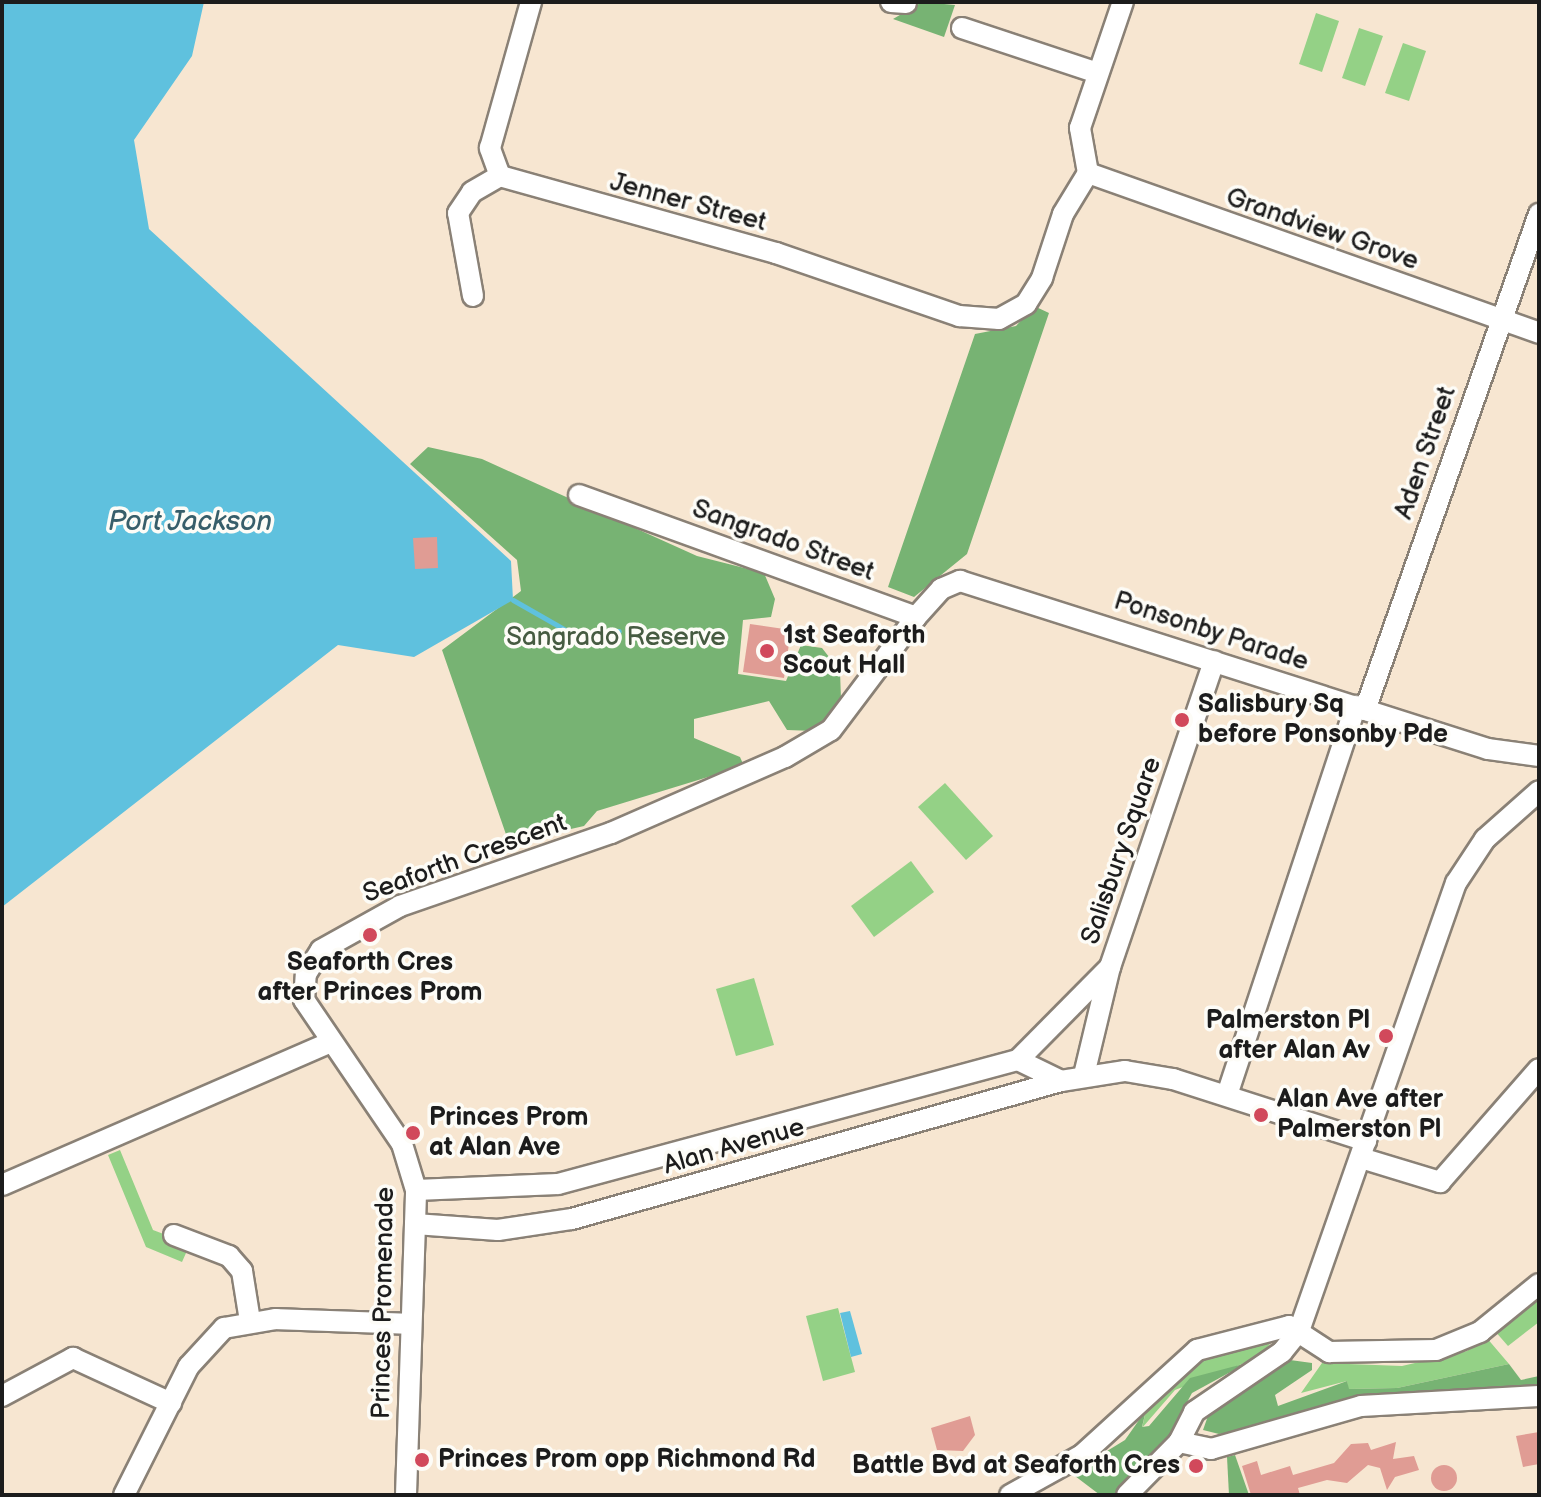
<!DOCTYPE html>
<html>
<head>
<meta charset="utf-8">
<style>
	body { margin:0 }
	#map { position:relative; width:1541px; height:1497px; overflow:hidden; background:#f7e6d1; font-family:"Balsamiq Sans",sans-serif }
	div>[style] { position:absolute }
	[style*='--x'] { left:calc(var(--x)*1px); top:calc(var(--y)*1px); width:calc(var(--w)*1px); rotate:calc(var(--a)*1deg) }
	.green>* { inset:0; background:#94d186 }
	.forest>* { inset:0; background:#77b373 }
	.water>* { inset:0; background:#5fc1de }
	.stream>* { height:5px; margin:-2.5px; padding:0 2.5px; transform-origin:2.5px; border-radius:2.5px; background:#5fc1de }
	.building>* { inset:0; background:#e09c94 }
	.round { border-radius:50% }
	.roads { filter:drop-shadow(2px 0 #8a8176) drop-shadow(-2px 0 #8a8176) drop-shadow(0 2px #8a8176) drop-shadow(0 -2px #8a8176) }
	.minor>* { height:20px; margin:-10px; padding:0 10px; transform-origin:10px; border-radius:10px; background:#fff }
	.dots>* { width:22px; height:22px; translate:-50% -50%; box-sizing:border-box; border:4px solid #fdfcf7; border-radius:50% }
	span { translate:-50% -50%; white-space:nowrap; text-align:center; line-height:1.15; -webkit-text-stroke:7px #fdfcf7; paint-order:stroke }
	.street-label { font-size:26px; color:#1c1c1c }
	.poi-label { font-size:26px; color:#1c1c1c; font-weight:700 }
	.left { translate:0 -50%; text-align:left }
	.right { translate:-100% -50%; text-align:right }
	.park-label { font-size:26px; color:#465b41 }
	.water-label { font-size:28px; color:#375e6a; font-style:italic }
	.frame { position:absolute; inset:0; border:4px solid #1c1c1c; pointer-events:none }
</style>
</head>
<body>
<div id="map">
	<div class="green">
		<div style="clip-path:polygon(1316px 13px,1339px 21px,1322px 72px,1299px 64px)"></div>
		<div style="clip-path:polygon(1359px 28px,1383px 36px,1365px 86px,1342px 78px)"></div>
		<div style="clip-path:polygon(1403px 43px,1426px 51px,1409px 101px,1385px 93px)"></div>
		<div style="clip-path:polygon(945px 783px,993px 836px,966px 860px,918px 807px)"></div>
		<div style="clip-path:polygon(911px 861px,934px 892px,874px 937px,851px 906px)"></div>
		<div style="clip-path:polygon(754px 978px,774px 1045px,736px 1056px,716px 989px)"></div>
		<div style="clip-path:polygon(120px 1150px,153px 1230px,190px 1244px,182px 1262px,146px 1247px,108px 1155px)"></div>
		<div style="clip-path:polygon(1539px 1293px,1539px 1322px,1508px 1346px,1494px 1330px)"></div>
		<div style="clip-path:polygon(838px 1308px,855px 1372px,823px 1381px,806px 1316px)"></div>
		<div style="clip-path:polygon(1486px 1337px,1509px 1364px,1397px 1388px,1348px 1389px,1347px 1381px,1301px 1393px,1322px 1363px,1402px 1366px,1467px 1351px)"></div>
		<div style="clip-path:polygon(1273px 1340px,1260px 1357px,1175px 1390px,1142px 1428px,1146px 1410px,1205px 1358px)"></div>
	</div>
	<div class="forest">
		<div style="clip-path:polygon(922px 2px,955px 5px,944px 37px,893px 19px)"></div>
		<div style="clip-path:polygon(1034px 306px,1049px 313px,967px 554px,914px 597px,888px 587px,975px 334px,1016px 326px)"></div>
		<div style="clip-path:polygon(428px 447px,482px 459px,697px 556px,764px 573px,775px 599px,771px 617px,743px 620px,738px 674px,786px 681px,801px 645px,822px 648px,840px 671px,841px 699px,814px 731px,787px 730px,769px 701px,694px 719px,694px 738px,740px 757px,744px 766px,597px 811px,584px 826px,509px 843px,442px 650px,521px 591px,517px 560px,410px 464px)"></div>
		<div style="clip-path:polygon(1290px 1360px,1312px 1363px,1312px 1370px,1275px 1395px,1278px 1406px,1347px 1381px,1349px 1389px,1397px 1388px,1509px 1364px,1521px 1380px,1539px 1376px,1539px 1387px,1219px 1434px,1203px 1430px,1209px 1413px)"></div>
		<div style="clip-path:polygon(1247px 1363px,1192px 1393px,1163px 1447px,1117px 1495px,1100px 1495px,1071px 1473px,1125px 1440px,1146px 1410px,1142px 1427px,1149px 1426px,1190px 1378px)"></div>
		<div style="clip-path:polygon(1235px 1455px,1249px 1495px,1229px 1495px,1227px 1457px)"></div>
	</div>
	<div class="water">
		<div style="clip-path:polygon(2px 2px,204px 2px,192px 56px,134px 140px,149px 229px,511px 561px,513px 600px,414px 657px,338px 645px,2px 907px)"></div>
		<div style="clip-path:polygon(850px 1311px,862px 1354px,851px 1357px,840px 1313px)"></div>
	</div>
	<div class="stream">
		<div style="--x:513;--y:600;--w:73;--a:29.7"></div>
		<div style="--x:576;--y:636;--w:43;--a:-6.6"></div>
	</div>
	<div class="building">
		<div style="clip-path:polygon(437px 537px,438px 568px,415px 569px,413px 538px)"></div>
		<div style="clip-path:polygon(750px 624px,791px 630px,784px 678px,743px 672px)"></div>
		<div style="clip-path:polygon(970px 1416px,975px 1435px,963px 1451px,937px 1450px,931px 1428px)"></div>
		<div style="clip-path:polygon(1539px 1432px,1539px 1464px,1523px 1467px,1516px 1436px)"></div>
		<div style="clip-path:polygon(1396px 1442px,1393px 1459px,1414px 1456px,1419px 1470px,1395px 1477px,1387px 1490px,1380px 1468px,1368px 1465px,1347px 1483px,1327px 1480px,1298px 1488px,1300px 1495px,1251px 1495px,1242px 1466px,1257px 1461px,1261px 1475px,1290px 1466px,1293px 1475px,1334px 1463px,1351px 1444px,1368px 1443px,1371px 1450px)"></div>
		<div class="round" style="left:1431px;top:1465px;width:26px;height:26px"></div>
	</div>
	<div class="roads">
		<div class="minor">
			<div style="--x:891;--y:2;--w:15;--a:4"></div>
			<div style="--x:962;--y:28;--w:143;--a:18.3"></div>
			<div style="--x:1088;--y:173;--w:479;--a:19.5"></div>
			<div style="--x:500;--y:176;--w:287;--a:15.6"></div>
			<div style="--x:776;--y:253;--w:194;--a:19"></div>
			<div style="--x:959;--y:316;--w:40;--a:4.3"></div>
			<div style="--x:999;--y:319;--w:31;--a:-29"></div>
			<div style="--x:1026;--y:304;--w:31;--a:-58"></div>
			<div style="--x:1042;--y:278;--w:67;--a:-71.8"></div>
			<div style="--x:1063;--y:214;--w:48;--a:-58.6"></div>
			<div style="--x:1088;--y:173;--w:46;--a:-100.1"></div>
			<div style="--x:1080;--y:128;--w:133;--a:-71.2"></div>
			<div style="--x:500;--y:176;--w:30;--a:-110"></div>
			<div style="--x:490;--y:148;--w:152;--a:-74.3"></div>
			<div style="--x:473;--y:296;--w:84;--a:-100.2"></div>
			<div style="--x:458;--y:213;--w:25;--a:-56"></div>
			<div style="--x:472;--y:192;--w:32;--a:-30"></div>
			<div style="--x:579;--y:495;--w:358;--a:19.9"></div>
			<div style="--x:1365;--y:710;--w:526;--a:-70.67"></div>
			<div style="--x:1018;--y:1060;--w:48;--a:26"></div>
			<div style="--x:1084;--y:1075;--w:111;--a:-76.5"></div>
			<div style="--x:1110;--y:967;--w:323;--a:-71.2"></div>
			<div style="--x:1227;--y:1095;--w:410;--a:-71.7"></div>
			<div style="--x:1361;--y:1158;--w:83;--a:16.9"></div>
			<div style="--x:1440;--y:1182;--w:150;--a:-48.8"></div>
			<div style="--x:2;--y:1185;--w:356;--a:-23.5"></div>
			<div style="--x:416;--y:1190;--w:142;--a:-2.4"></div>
			<div style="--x:558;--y:1184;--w:476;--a:-15.1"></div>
			<div style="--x:1018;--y:1060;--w:131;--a:-45.3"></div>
			<div style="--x:415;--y:1224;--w:83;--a:4.1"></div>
			<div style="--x:498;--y:1230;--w:75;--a:-8.5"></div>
			<div style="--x:572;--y:1219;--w:508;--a:-15.76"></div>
			<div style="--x:1061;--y:1081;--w:65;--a:-8.9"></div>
			<div style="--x:1125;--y:1071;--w:49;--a:9.5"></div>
			<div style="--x:1173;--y:1079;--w:203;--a:17.8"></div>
			<div style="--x:174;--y:1235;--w:59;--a:20.9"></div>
			<div style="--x:229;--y:1256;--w:20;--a:49"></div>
			<div style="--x:242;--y:1271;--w:51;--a:80.9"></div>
			<div style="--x:2;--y:1396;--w:81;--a:-28.2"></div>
			<div style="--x:73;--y:1358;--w:108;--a:24.7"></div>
			<div style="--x:1179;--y:1442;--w:33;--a:12"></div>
			<div style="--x:1211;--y:1449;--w:156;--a:-16"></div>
			<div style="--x:1361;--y:1406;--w:178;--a:-3.2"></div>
			<div style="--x:124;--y:1495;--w:144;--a:-63.3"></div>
			<div style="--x:189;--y:1366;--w:52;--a:-47.4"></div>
			<div style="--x:224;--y:1328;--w:53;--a:-9.8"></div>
			<div style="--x:276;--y:1319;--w:135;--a:2.1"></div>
			<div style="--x:406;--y:1495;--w:305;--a:-88.1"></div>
			<div style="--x:416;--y:1190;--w:48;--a:-106.9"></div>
			<div style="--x:402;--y:1144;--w:174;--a:-124.2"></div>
			<div style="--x:304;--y:1000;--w:26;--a:-86"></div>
			<div style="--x:306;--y:974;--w:28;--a:-58"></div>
			<div style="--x:321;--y:950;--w:90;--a:-29.1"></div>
			<div style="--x:400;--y:906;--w:223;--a:-19.1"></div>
			<div style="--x:611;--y:833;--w:190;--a:-23.6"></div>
			<div style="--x:785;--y:757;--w:53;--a:-30.4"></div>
			<div style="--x:831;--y:730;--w:141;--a:-53"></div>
			<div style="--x:916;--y:617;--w:38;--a:-48"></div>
			<div style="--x:941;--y:589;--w:21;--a:-23"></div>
			<div style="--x:960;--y:581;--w:554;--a:17.65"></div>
			<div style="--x:1488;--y:749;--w:51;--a:7.8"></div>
			<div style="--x:1010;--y:1495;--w:82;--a:-29.1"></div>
			<div style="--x:1082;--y:1455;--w:156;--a:-42.4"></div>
			<div style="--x:1197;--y:1350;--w:95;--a:-14.6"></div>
			<div style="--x:1289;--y:1326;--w:48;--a:33"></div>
			<div style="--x:1329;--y:1352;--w:107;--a:-1.1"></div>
			<div style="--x:1436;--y:1350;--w:48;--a:-22.2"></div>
			<div style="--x:1480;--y:1332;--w:76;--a:-39.1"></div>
			<div style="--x:1127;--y:1495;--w:74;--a:-45.5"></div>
			<div style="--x:1179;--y:1442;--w:34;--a:-63"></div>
			<div style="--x:1194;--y:1412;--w:107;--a:-34.3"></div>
			<div style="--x:1282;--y:1352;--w:27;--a:-51"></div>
			<div style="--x:1299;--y:1331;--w:475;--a:-70.7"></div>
			<div style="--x:1456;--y:883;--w:53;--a:-56.6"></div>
			<div style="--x:1485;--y:839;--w:72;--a:-41.6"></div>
		</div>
	</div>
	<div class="dots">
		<div style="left:767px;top:651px;background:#d1495b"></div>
		<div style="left:1182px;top:720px;background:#d1495b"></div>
		<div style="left:370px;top:935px;background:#d1495b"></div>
		<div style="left:1386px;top:1036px;background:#d1495b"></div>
		<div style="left:1261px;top:1115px;background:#d1495b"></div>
		<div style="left:413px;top:1133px;background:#d1495b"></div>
		<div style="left:422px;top:1460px;background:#d1495b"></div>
		<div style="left:1196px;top:1466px;background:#d1495b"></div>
	</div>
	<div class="street-label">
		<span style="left:688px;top:203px;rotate:15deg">Jenner Street</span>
		<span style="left:1322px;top:230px;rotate:19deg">Grandview Grove</span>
		<span style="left:1426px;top:453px;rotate:-71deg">Aden Street</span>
		<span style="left:783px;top:541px;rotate:20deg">Sangrado Street</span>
		<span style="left:1211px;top:632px;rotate:18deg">Ponsonby Parade</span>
		<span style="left:1122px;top:851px;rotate:-71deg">Salisbury Square</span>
		<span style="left:465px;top:859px;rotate:-20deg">Seaforth Crescent</span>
		<span style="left:734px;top:1147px;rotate:-16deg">Alan Avenue</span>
		<span style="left:384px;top:1303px;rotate:-89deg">Princes Promenade</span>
	</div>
	<div class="poi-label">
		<span class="left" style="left:783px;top:651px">1st Seaforth<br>Scout Hall</span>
		<span class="left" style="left:1198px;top:720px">Salisbury Sq<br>before Ponsonby Pde</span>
		<span style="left:370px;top:978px">Seaforth Cres<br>after Princes Prom</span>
		<span class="right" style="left:1370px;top:1036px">Palmerston Pl<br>after Alan Av</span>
		<span class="left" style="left:1277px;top:1115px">Alan Ave after<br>Palmerston Pl</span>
		<span class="left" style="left:429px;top:1133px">Princes Prom<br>at Alan Ave</span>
		<span class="left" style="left:438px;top:1460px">Princes Prom opp Richmond Rd</span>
		<span class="right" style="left:1180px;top:1466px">Battle Bvd at Seaforth Cres</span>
	</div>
	<div class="park-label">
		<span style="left:616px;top:638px">Sangrado Reserve</span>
	</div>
	<div class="water-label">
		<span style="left:190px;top:522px">Port Jackson</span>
	</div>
	<div class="frame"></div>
</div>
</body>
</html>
